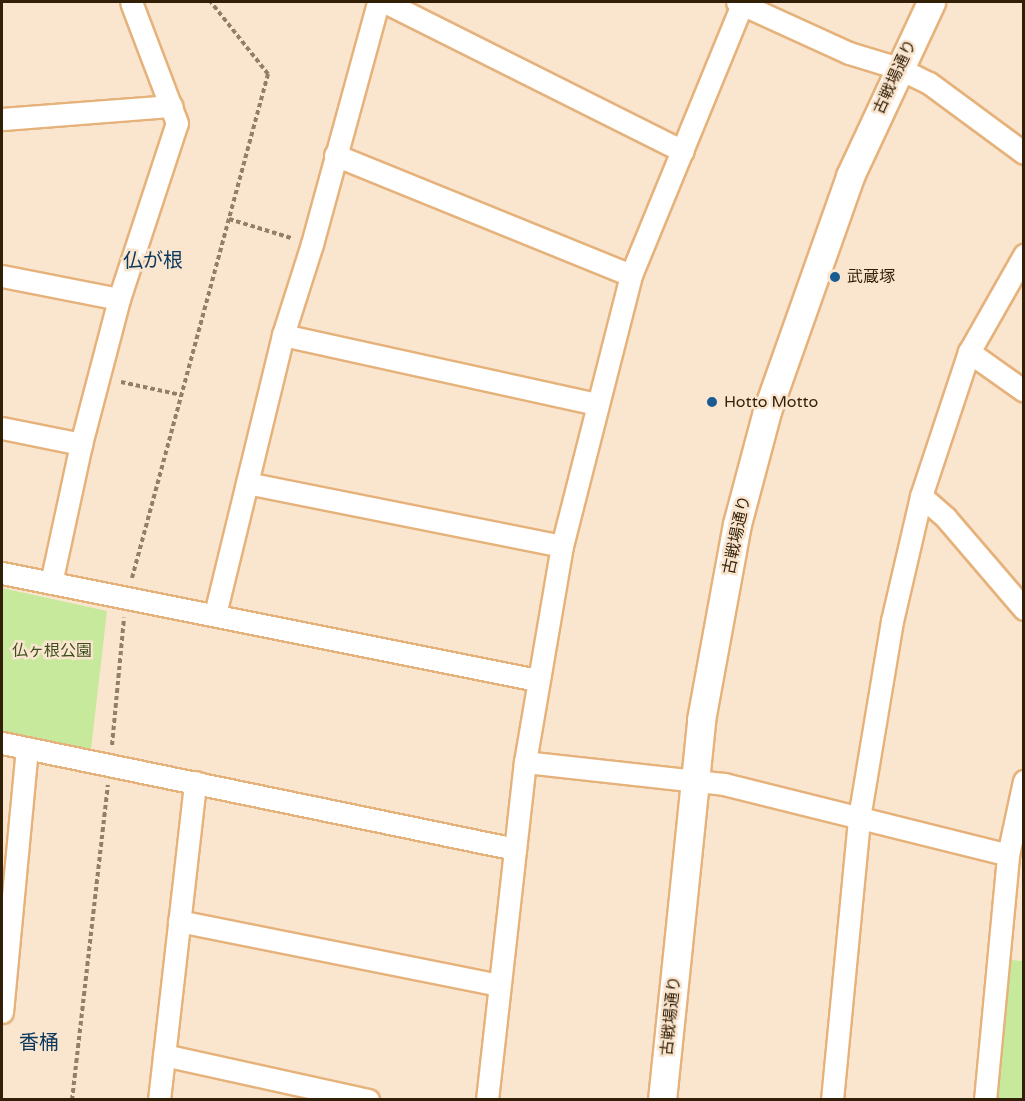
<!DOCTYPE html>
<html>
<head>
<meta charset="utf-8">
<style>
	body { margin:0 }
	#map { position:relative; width:1025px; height:1101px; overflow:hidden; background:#fae5cf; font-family:"Varela Round","Noto Sans JP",sans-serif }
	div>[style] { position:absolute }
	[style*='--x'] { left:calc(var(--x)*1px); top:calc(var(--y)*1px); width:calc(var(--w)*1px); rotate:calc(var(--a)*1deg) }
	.green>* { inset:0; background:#c6e99b }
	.path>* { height:4px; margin-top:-2px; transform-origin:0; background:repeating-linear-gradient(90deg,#937f68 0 4.5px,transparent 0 7.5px) }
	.roads { filter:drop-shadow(2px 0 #e6b27b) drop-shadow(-2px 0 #e6b27b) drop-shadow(0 2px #e6b27b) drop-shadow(0 -2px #e6b27b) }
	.minor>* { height:21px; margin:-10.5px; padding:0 10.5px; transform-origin:10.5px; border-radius:10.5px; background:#fff }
	.tertiary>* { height:27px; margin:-13.5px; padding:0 13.5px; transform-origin:13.5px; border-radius:13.5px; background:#fff }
	.dots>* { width:16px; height:16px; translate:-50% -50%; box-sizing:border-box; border:3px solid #fae5cf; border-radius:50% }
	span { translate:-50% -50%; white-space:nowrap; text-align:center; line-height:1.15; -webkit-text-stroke:5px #fae5cf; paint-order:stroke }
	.street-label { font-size:16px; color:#321f07 }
	.poi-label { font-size:16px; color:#321f07 }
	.left { translate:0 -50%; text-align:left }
	.park-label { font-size:16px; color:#3b4f1c }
	.quarter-label { font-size:20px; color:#0b395e }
	.frame { position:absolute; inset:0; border:3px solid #321f07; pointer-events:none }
</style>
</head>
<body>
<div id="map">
	<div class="green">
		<div style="clip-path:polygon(2px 588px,107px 611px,91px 749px,2px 731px)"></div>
		<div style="clip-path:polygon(1011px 960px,1023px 961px,1023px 1099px,997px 1099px)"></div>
	</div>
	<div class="path">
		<div style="--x:229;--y:219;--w:65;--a:17"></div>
		<div style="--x:121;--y:382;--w:61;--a:12.2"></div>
		<div style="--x:132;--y:578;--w:522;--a:-74.9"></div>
		<div style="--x:268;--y:74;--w:92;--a:-128.4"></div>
		<div style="--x:112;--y:745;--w:128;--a:-84.6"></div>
		<div style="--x:72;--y:1100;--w:317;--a:-83.5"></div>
	</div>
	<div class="roads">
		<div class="minor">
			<div style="--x:385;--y:2;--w:333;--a:26.6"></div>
			<div style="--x:737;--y:2;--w:123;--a:24.5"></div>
			<div style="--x:849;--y:53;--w:51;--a:17"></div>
			<div style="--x:898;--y:68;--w:34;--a:26"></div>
			<div style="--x:929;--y:83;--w:118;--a:36.4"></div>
			<div style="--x:2;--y:119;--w:170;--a:-4.4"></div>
			<div style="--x:335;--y:155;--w:319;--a:22.1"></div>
			<div style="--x:2;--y:276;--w:119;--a:11.1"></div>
			<div style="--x:283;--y:335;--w:321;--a:12.4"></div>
			<div style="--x:969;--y:352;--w:67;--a:35.3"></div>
			<div style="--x:2;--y:428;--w:81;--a:11.4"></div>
			<div style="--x:247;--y:483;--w:321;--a:11.3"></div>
			<div style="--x:921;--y:496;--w:33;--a:41"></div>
			<div style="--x:946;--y:518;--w:120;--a:49.4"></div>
			<div style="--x:2;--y:573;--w:546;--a:11.31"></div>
			<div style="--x:51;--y:583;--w:142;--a:-77.8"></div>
			<div style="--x:81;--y:444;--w:150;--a:-75.3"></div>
			<div style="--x:119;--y:299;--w:185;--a:-71.8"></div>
			<div style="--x:177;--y:123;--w:129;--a:-110.8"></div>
			<div style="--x:215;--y:614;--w:287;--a:-76.3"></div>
			<div style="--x:283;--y:335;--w:96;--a:-72.3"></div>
			<div style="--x:312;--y:244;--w:251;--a:-74.7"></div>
			<div style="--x:2;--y:743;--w:524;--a:11.67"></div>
			<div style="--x:525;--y:762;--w:200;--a:6.3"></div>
			<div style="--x:724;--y:784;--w:293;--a:14"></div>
			<div style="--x:179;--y:921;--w:326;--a:11.3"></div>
			<div style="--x:2;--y:1012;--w:265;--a:-84.6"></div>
			<div style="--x:164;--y:1055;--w:209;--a:12.4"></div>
			<div style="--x:159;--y:1100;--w:320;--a:-83.5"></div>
			<div style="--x:487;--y:1100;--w:340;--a:-83.6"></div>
			<div style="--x:525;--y:762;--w:219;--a:-80.3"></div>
			<div style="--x:562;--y:546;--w:280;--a:-75.7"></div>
			<div style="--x:631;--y:275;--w:293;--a:-67.7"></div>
			<div style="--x:832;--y:1100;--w:283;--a:-84.5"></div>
			<div style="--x:859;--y:818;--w:200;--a:-80.5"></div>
			<div style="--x:892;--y:621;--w:128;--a:-76.9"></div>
			<div style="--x:921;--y:496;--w:152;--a:-71.6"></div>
			<div style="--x:969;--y:352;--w:112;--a:-60.4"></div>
			<div style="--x:985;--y:1100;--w:246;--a:-84.6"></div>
			<div style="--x:1008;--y:855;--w:76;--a:-77.8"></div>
		</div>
		<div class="tertiary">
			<div style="--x:662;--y:1100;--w:382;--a:-84.1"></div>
			<div style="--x:701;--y:720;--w:199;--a:-79.6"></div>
			<div style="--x:737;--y:524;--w:117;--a:-75.1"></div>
			<div style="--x:767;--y:411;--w:249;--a:-70.5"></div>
			<div style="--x:850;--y:176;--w:192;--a:-65"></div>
		</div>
	</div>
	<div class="dots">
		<div style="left:835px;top:277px;background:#1a5c92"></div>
		<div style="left:712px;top:402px;background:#1a5c92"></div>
	</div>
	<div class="street-label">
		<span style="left:895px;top:77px;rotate:-65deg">古戦場通り</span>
		<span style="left:737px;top:535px;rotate:-78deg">古戦場通り</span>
		<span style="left:671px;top:1016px;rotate:-84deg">古戦場通り</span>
	</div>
	<div class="poi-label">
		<span class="left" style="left:847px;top:277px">武蔵塚</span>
		<span class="left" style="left:724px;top:402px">Hotto Motto</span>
	</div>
	<div class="park-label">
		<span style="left:52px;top:651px">仏ヶ根公園</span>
	</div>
	<div class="quarter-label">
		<span style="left:153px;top:261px">仏が根</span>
		<span style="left:39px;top:1043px">香桶</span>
	</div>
	<div class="frame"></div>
</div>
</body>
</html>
